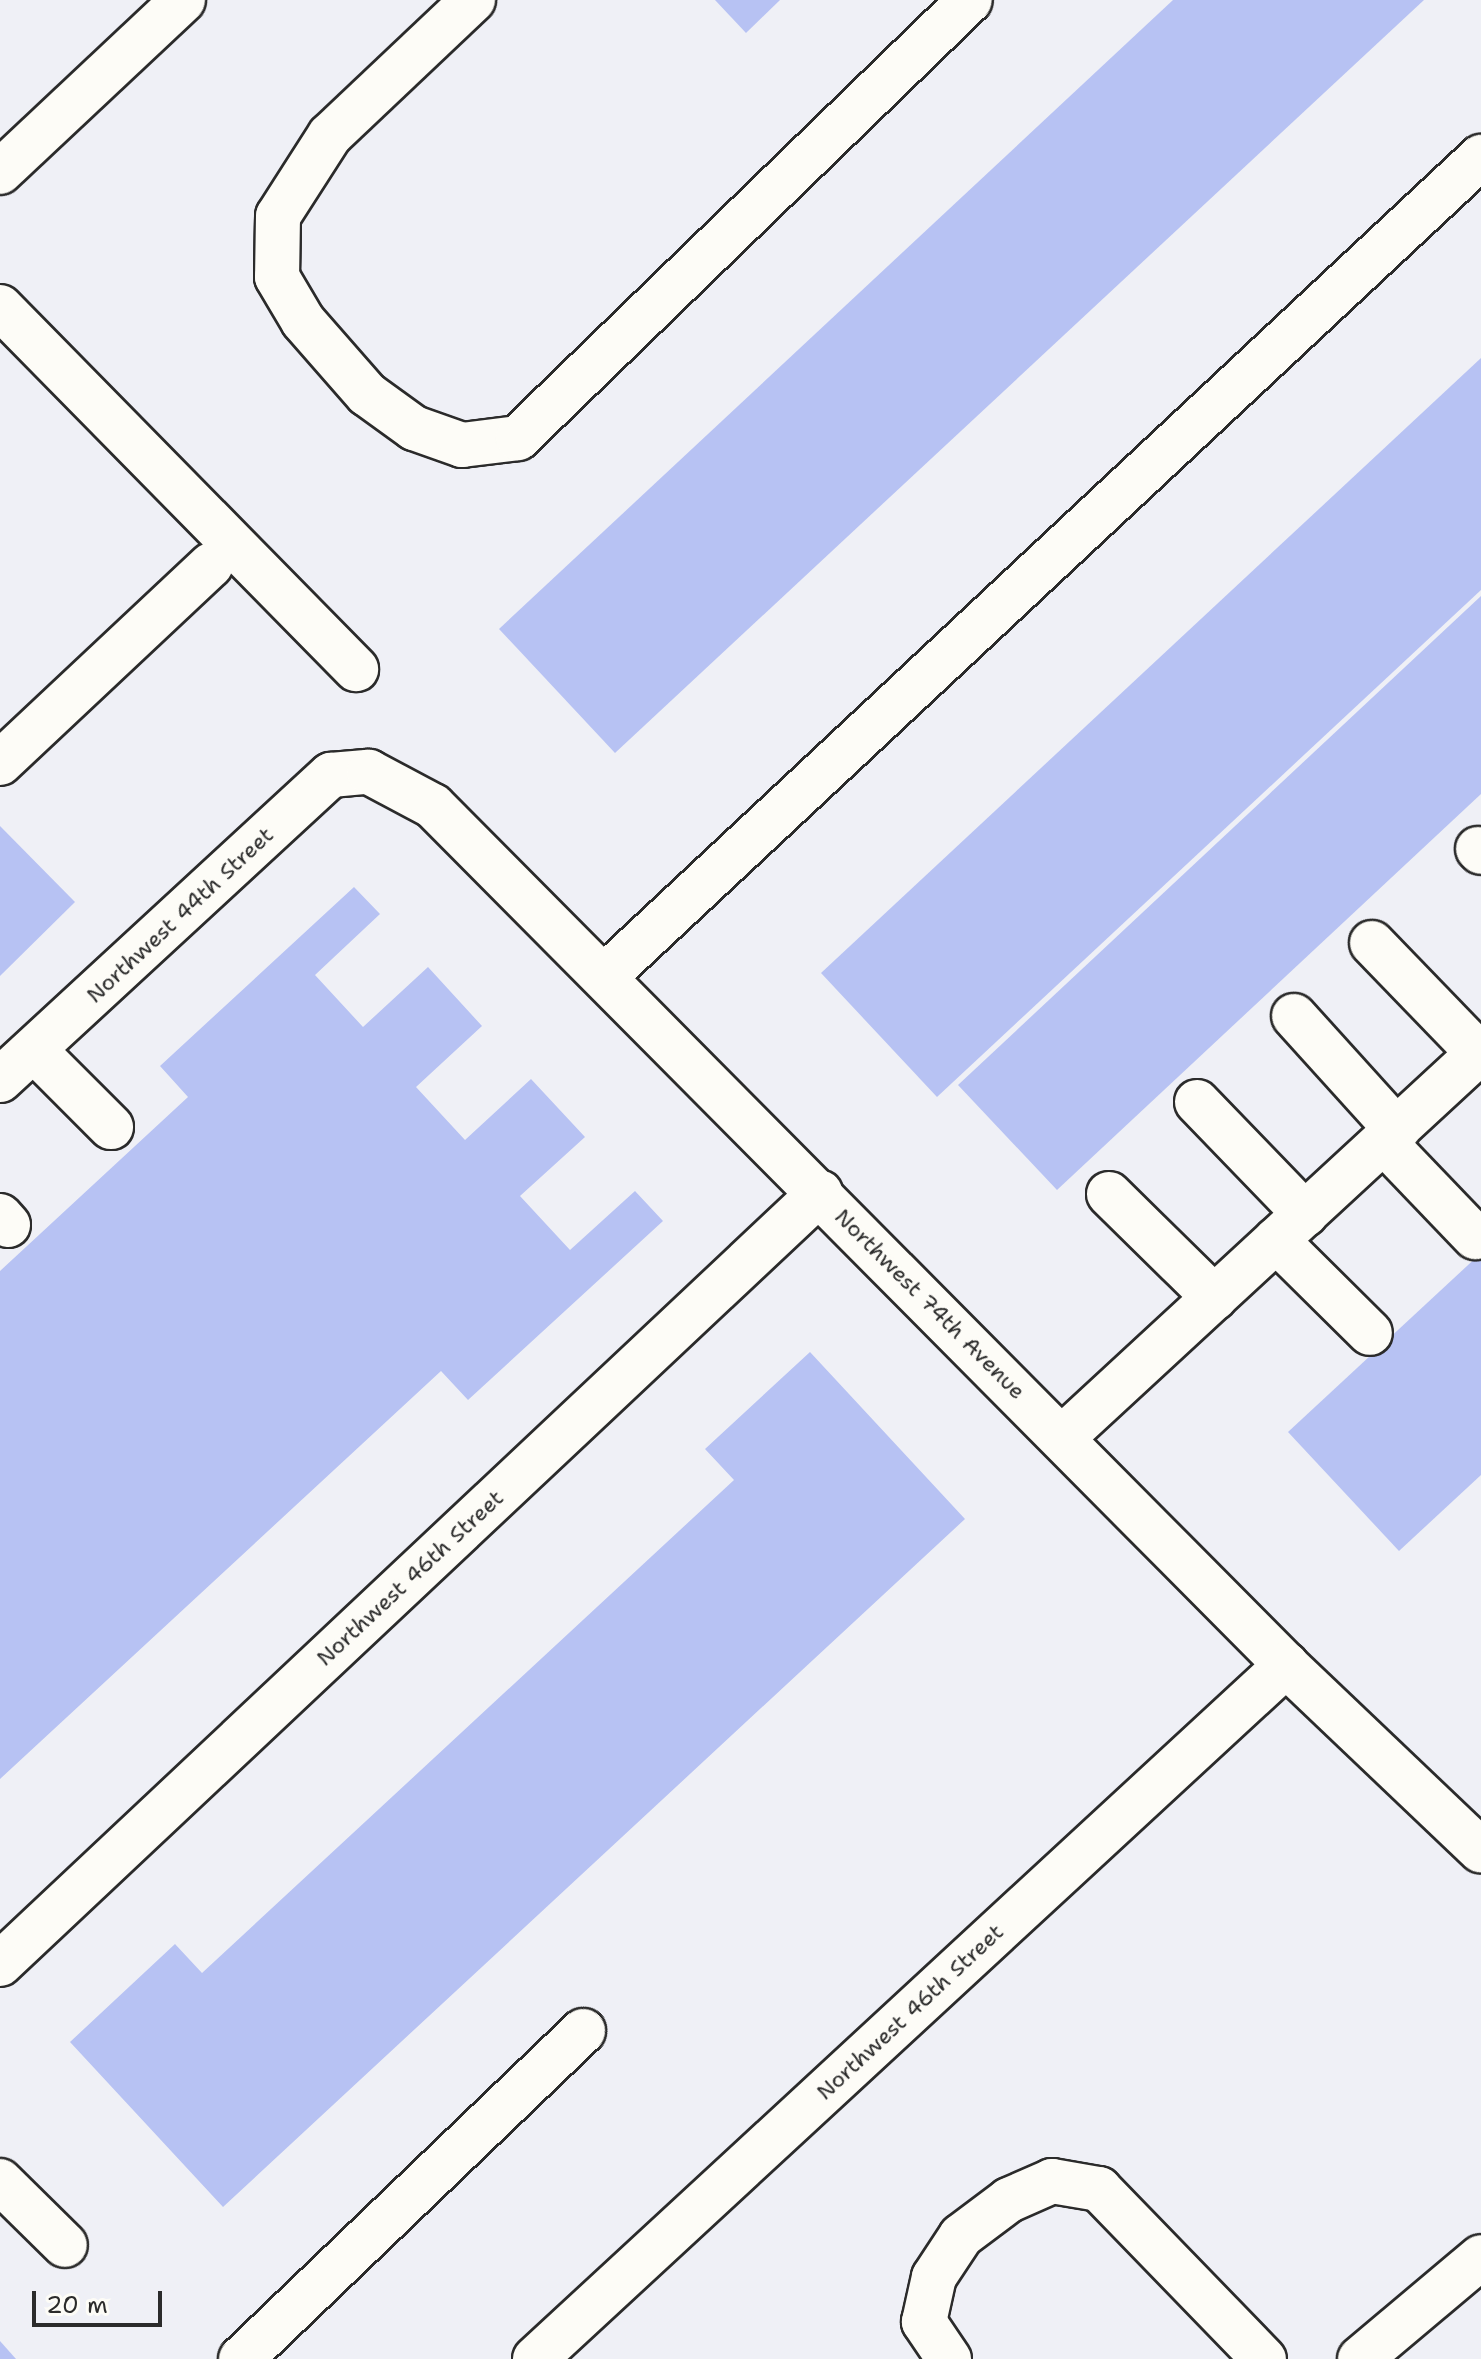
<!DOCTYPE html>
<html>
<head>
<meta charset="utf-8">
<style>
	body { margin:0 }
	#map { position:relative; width:1481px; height:2359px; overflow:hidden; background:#eff0f6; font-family:"Shantell Sans",sans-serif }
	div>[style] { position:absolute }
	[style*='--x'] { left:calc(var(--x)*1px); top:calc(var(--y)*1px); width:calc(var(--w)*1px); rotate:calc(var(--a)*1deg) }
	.building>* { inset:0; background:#b7c2f3 }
	.roads { filter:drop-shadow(2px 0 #2b2b2b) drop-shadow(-2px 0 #2b2b2b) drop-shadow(0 2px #2b2b2b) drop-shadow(0 -2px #2b2b2b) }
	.minor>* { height:44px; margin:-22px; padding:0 22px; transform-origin:22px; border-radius:22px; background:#fdfcf7 }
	span { translate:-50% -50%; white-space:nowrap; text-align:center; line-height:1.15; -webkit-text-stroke:6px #fdfcf7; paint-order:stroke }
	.street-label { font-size:22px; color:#2b2b2b }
	.scale { position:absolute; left:32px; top:2291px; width:130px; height:36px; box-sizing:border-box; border:4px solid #2b2b2b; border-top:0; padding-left:10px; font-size:24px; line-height:28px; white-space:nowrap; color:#2b2b2b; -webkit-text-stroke:6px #fdfcf7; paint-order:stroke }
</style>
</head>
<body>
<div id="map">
	<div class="building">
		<div style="clip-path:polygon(715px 0,780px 0,746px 33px)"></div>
		<div style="clip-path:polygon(1173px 0,1424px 0,615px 753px,499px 629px)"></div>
		<div style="clip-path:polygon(1481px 358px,1481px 590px,937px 1097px,821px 973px)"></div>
		<div style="clip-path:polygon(1481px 596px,1481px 794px,1057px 1190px,958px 1085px)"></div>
		<div style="clip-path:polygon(0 826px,75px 902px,0 976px)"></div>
		<div style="clip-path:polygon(354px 887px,380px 914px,315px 975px,363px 1027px,428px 967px,482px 1026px,416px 1087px,465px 1140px,531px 1079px,585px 1137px,520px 1196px,570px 1250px,635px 1191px,663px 1221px,468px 1400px,441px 1371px,0 1779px,0 1271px,188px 1097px,160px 1066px)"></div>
		<div style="clip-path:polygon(1481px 1253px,1481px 1475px,1399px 1551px,1288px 1432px)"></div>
		<div style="clip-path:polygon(810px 1352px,965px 1519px,223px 2207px,70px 2042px,175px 1944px,202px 1973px,734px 1480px,705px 1449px)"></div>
		<div style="clip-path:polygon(0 2341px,16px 2359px,0 2359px)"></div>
	</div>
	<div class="roads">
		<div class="minor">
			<div style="--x:473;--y:0;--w:197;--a:136.6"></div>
			<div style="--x:330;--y:135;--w:96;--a:122.7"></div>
			<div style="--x:278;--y:216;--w:61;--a:90.9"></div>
			<div style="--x:277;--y:277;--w:51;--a:59.4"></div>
			<div style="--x:303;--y:321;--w:97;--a:48.8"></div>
			<div style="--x:367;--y:394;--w:58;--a:35.9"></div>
			<div style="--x:414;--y:428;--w:51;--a:19.5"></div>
			<div style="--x:462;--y:445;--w:56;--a:-7.1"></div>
			<div style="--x:518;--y:438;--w:629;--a:-44.1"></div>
			<div style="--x:0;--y:172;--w:251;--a:-43.2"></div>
			<div style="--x:0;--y:307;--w:508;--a:45.48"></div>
			<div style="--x:0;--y:763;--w:289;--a:-43.2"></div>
			<div style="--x:1478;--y:849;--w:4;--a:45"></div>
			<div style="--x:1372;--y:943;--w:157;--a:46"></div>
			<div style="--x:604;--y:977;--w:1201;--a:-43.08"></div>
			<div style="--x:1294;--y:1016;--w:154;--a:47.9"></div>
			<div style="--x:34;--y:1050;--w:109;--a:45"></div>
			<div style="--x:0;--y:1080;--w:450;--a:-42.7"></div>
			<div style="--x:331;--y:775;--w:38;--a:-5"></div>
			<div style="--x:369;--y:772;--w:72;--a:28"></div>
			<div style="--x:433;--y:806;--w:1211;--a:45.2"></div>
			<div style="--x:1286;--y:1665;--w:269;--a:43.6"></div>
			<div style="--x:1197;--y:1102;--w:156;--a:46"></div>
			<div style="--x:1384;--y:1142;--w:132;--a:46.2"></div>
			<div style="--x:1109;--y:1194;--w:148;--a:44.5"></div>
			<div style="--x:0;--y:1216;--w:12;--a:48"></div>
			<div style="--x:1276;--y:1240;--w:132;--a:44.7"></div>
			<div style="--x:1062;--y:1438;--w:570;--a:-42.73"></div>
			<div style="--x:0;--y:1964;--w:1126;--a:-43.24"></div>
			<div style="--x:0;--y:2181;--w:91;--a:44.6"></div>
			<div style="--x:241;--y:2359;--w:474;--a:-43.8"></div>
			<div style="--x:535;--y:2359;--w:1023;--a:-42.74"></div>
			<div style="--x:949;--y:2359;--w:45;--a:-124"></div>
			<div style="--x:924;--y:2322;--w:46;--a:-77.5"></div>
			<div style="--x:934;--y:2277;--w:49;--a:-56.6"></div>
			<div style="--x:961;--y:2236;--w:60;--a:-36.9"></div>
			<div style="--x:1009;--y:2200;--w:47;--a:-23.8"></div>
			<div style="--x:1052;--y:2181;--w:48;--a:9.7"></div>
			<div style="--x:1099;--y:2189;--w:237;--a:45.9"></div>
			<div style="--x:1360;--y:2359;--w:158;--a:-40.1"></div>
		</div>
	</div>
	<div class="street-label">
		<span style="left:180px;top:915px;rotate:-43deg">Northwest 44th Street</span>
		<span style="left:930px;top:1304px;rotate:45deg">Northwest 74th Avenue</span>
		<span style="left:410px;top:1578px;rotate:-43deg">Northwest 46th Street</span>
		<span style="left:910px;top:2012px;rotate:-43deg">Northwest 46th Street</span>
	</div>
	<div class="scale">20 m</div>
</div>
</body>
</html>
